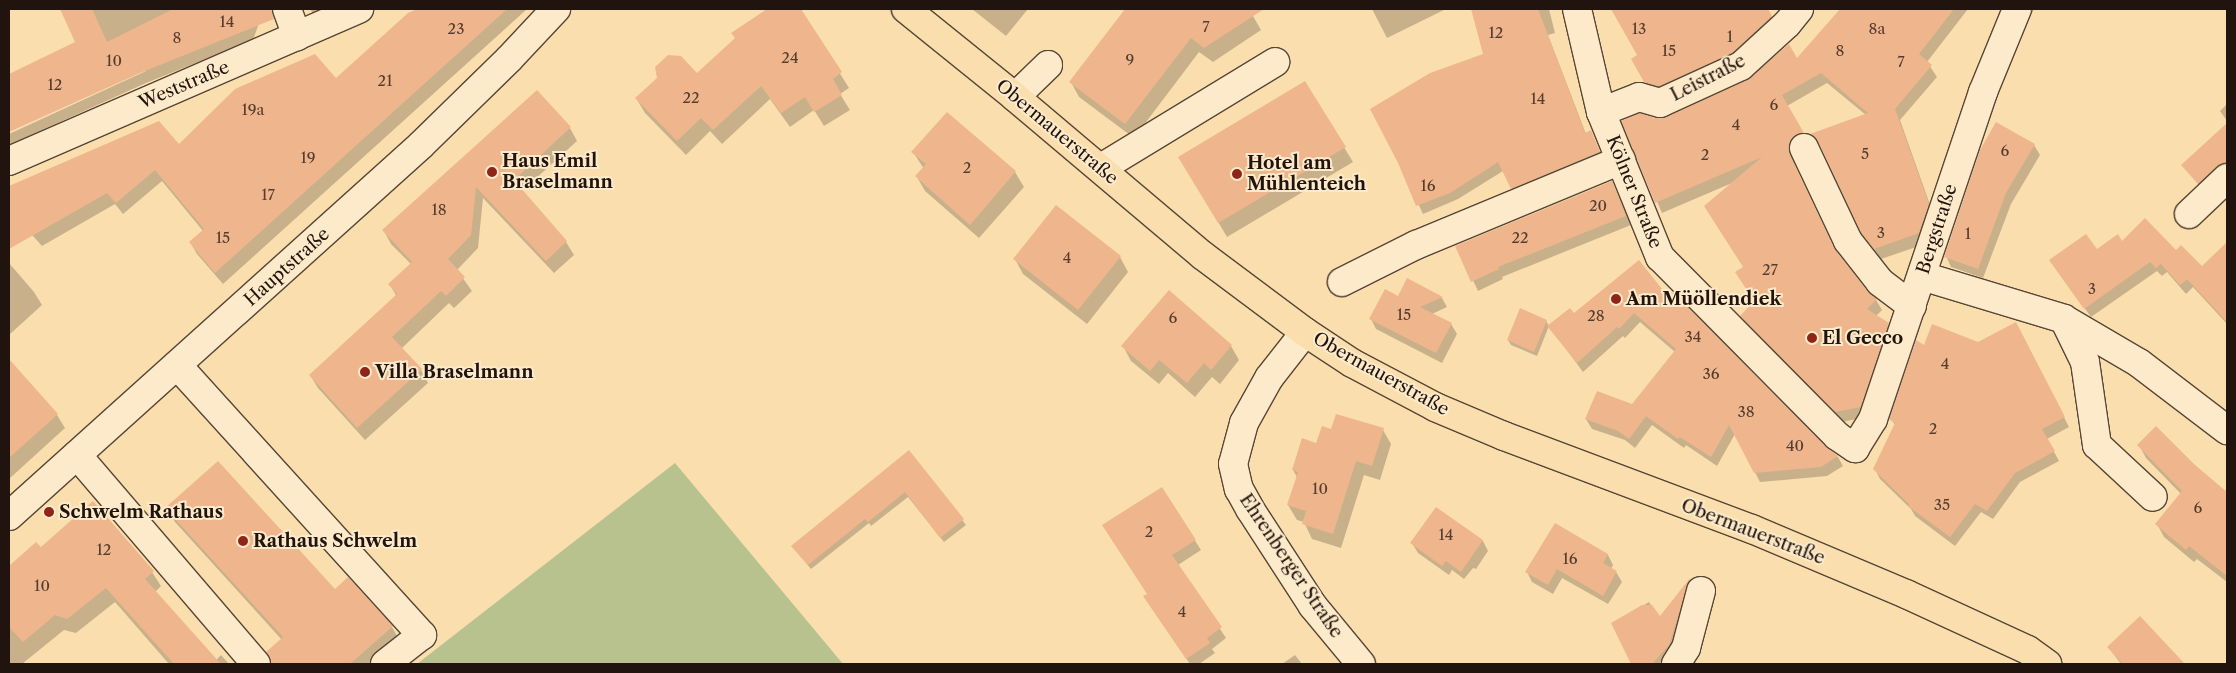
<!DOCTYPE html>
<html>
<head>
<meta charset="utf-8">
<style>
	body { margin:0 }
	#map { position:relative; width:2236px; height:673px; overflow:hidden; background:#fadead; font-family:"Libre Caslon Text",serif }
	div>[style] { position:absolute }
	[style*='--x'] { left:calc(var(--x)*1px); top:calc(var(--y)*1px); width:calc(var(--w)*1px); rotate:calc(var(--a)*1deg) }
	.green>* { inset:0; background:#b7c28f }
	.shadow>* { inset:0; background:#0003 }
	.building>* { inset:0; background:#efb68d }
	.roads { filter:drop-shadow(1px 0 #574636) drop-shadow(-1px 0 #574636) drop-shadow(0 1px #574636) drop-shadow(0 -1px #574636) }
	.minor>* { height:28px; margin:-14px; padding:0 14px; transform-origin:14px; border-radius:14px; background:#fceaca }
	.major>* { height:28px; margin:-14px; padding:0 14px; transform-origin:14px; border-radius:14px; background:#fadead }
	.dots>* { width:14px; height:14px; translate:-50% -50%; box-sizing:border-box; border:2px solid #fceaca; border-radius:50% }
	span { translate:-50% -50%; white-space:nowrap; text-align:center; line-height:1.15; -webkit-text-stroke:4px #fceaca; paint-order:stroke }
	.number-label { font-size:15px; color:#543c2e }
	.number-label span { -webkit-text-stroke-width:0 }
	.street-label { font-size:18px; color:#21140e }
	.poi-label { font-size:18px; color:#21140e; font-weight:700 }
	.left { translate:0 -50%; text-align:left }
	.frame { position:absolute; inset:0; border:10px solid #21140e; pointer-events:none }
</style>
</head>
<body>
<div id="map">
	<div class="green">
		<div style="clip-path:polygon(675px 463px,843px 664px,417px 664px)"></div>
	</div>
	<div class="shadow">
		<div style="clip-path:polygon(61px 9px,252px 9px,258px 26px,253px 40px,146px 83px,9px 145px,9px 134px,146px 71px,145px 69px,9px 131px,9px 75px,77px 43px)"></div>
		<div style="clip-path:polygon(310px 9px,335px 9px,315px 17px)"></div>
		<div style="clip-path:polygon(420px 9px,527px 9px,223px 284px,197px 254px,190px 242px,203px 231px,162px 181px,123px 214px,115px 204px,42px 246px,9px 209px,9px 188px,159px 123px,178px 146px,336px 80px,408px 14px)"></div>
		<div style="clip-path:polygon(769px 9px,800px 9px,849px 88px,840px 94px,850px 110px,824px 126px,814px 110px,790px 127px,770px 99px,722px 144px,710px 131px,686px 155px,645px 113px,636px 98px,697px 75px,736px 38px,733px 33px)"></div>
		<div style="clip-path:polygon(972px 9px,1028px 9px,1006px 36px)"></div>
		<div style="clip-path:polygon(1126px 9px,1243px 9px,1253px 16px,1261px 30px,1213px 62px,1199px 52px,1134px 138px,1079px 97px,1071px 82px)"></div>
		<div style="clip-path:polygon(1372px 9px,1446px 9px,1387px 38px)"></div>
		<div style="clip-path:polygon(1473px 9px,1549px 9px,1555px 33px,1548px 35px,1586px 134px,1591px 132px,1604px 161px,1517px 197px,1503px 171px,1458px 199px,1423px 214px,1399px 162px,1484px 55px)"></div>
		<div style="clip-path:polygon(1613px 9px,1677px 9px,1682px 19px,1700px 9px,1767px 9px,1777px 27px,1738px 63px,1651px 92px,1633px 59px,1639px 56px)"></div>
		<div style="clip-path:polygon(1841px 9px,1876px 9px,1890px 20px,1893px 9px,1968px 9px,1927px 62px,1937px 77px,1900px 120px,1934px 216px,1925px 244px,1881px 259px,1862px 232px,1824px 150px,1812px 135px,1866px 115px,1827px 83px,1787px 106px,1808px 143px,1796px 150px,1794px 159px,1795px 167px,1836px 253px,1867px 292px,1876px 300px,1882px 310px,1876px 316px,1888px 324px,1894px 334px,1866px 417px,1842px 422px,1748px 326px,1741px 316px,1755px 302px,1744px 268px,1732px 183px,1662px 213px,1623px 121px,1667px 118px,1797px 60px)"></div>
		<div style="clip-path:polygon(1304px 82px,1353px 162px,1227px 237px,1188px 171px)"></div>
		<div style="clip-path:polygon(2227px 104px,2227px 121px,2220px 111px)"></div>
		<div style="clip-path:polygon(947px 113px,1015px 172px,1024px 187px,979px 238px,925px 191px,917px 177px,924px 169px,913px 152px)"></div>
		<div style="clip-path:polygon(2227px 124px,2227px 168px,2202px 188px,2183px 165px)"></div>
		<div style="clip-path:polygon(570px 128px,577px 141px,522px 191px,566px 242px,574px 255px,554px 273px,483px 198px,478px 248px,457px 270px,472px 291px,454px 308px,449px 303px,401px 349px,421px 370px,428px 383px,365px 440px,318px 388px,310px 375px,397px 297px,390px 285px,411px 264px,391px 244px,384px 231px)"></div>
		<div style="clip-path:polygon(2034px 145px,2040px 155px,2011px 204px,1983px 278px,1951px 267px,1946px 256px)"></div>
		<div style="clip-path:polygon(1612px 182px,1631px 225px,1502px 277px,1503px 279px,1478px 291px,1457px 246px)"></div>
		<div style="clip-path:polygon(1056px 207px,1120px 257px,1128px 272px,1087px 324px,1023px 274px,1015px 259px)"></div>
		<div style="clip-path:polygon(2122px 242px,2175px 252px,2202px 268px,2227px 251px,2227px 324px,2193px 287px,2186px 294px,2167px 272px,2162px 276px,2157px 271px,2091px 317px,2057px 269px)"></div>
		<div style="clip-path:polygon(9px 263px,34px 292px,42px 305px,9px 335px)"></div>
		<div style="clip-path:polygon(1407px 280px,1442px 298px,1447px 307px,1432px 314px,1451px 324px,1457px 334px,1442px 363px,1376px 329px,1371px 319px,1398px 297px)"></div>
		<div style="clip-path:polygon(1666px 295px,1825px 448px,1838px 457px,1843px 466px,1827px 476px,1760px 482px,1735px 434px,1717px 466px,1686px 445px,1684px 448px,1652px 425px,1635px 448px,1625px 440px,1592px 429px,1586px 419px,1633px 406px,1675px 352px,1640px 322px,1625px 338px,1623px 336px,1583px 372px,1549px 326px,1537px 356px,1511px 345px,1508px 340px,1546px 321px,1549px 326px,1574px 315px)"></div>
		<div style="clip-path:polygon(2021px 333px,2069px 427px,2047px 439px,2059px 461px,2020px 482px,1993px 519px,1981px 512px,1955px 546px,1915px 516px,1911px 509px,1880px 479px,1875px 469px,1895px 425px,1891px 419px,1925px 347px,1978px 343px)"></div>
		<div style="clip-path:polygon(1123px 346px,1231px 346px,1239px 360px,1220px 384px,1212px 377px,1195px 397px,1168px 373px,1159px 384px,1131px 361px)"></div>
		<div style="clip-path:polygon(9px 360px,57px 415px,65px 428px,9px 479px)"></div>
		<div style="clip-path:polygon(1332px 430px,1383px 430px,1391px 444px,1380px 480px,1364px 475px,1341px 548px,1312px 539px,1304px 522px,1297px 520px,1288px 505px,1297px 477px,1293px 470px)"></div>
		<div style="clip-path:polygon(2139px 445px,2194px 466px,2227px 494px,2227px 582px,2197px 559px,2194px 562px,2164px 537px,2157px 524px,2181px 494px,2146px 458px)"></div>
		<div style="clip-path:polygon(909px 451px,966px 525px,944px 542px,908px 497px,871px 526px,869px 523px,811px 569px,796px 551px)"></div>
		<div style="clip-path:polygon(1161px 488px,1201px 550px,1178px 565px,1226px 638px,1212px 649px,1215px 653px,1199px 664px,1190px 664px,1151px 606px,1148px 594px)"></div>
		<div style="clip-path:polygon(167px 508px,335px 591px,392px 627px,400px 641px,374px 664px,272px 664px,282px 640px,175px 522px)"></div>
		<div style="clip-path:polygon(1555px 525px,1608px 555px,1613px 565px,1611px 569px,1616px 572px,1622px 582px,1608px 604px,1562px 578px,1553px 594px,1532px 582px,1527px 572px)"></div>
		<div style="clip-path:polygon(1483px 541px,1488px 551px,1476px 569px,1473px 568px,1464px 579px,1452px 570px,1449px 575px,1418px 553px,1412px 543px)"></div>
		<div style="clip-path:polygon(36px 543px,41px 549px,152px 572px,161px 586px,155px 592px,216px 660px,221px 655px,229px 664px,169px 664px,115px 602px,76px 633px,64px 630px,22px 664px,9px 664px,9px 567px)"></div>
		<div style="clip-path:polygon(1690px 580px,1695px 589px,1666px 664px,1633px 664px,1613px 624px,1649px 602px,1659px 618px)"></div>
		<div style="clip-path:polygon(2109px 648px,2181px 661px,2182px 664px,2121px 664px)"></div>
		<div style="clip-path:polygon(1295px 655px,1302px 664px,1282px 664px)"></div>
	</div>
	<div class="building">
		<div style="clip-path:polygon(60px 9px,92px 9px,107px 42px,173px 9px,272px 9px,274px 19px,140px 73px,9px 132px,9px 74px,75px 42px)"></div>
		<div style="clip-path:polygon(417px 9px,507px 9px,215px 273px,189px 242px,204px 229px,155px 170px,116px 203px,107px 193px,9px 249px,9px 186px,159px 121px,179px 144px,235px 89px,315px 54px,336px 78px,408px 13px)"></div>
		<div style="clip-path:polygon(767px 9px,801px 9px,842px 72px,833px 79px,842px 95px,814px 112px,805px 97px,781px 113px,761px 86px,713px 130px,701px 118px,677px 141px,635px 98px,657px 78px,655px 67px,668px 55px,681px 56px,697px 73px,735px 38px,731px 33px)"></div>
		<div style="clip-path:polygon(1125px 9px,1264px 9px,1204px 48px,1191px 38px,1125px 124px,1069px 82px)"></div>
		<div style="clip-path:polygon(1471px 9px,1538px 9px,1585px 133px,1591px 130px,1600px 152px,1511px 189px,1498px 162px,1450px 193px,1416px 206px,1398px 163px,1370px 109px,1430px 73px,1483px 54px)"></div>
		<div style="clip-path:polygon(1611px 9px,1768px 9px,1772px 16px,1732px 53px,1659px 86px,1644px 82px,1631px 59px,1637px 55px)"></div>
		<div style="clip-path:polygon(1840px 9px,1954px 9px,1919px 54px,1932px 65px,1895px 109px,1929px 204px,1919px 233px,1874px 249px,1861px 233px,1818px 141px,1810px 134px,1868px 113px,1821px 73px,1782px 95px,1804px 133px,1797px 134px,1791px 140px,1788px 147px,1790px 155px,1834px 248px,1868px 292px,1877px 299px,1867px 309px,1889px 323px,1861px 407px,1835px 412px,1740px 316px,1754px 301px,1735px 272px,1743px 267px,1704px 206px,1762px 157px,1655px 203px,1621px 121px,1640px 113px,1656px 118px,1666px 117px,1747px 80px,1789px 44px,1797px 58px)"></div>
		<div style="clip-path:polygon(1305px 81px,1346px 147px,1218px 223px,1178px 157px)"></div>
		<div style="clip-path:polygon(537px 90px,571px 127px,514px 180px,567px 241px,546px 261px,476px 187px,471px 235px,448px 259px,465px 277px,446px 296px,441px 291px,392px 337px,422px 369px,357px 428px,309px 375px,397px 294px,388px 284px,412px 262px,382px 230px)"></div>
		<div style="clip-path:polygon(947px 112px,1016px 171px,970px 225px,915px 176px,926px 164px,911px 152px)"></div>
		<div style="clip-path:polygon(1996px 122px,2035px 144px,2006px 193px,1978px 269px,1944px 257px,1980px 150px)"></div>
		<div style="clip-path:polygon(2227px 123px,2227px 163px,2216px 167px,2198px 184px,2181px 165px)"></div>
		<div style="clip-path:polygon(1612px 181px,1626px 216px,1498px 267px,1499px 269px,1471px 282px,1455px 246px)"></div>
		<div style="clip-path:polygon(1056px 205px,1121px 256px,1078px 310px,1013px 259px)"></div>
		<div style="clip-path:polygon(2145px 218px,2176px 250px,2181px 245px,2202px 266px,2227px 242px,2227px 322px,2187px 279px,2194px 274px,2180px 285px,2161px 264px,2165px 260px,2156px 268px,2150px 262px,2084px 309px,2049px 260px,2086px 234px,2097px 249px,2118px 234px,2122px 241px)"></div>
		<div style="clip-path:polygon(1639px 260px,1666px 294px,1674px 293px,1826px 447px,1838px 456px,1821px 467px,1754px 473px,1729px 425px,1711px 457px,1680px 437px,1678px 439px,1646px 416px,1629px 439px,1618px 431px,1585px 419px,1597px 391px,1632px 404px,1676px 349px,1634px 313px,1619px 329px,1617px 327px,1577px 363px,1547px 326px,1570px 308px,1574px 313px)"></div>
		<div style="clip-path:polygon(1407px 278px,1443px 297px,1420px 307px,1452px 323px,1436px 353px,1369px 319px,1385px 289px,1398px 296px)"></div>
		<div style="clip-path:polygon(1169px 290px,1232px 345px,1211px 370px,1204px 363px,1187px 383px,1159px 360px,1150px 371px,1121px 346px)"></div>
		<div style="clip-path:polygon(1520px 308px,1547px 320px,1534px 352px,1507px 340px)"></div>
		<div style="clip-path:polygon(2016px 322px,2065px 417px,2042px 429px,2055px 451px,2015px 473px,1987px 511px,1975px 504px,1950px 537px,1908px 506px,1910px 505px,1873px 469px,1895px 423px,1889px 419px,1916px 340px,1924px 345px,1932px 324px,1978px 342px)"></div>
		<div style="clip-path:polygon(9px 359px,58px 414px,9px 458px)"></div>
		<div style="clip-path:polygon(1336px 414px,1384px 428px,1372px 466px,1356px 461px,1333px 534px,1302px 524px,1306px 511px,1287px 505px,1298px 472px,1292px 470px,1302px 438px,1316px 443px,1322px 426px,1331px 429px)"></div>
		<div style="clip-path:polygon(2156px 426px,2195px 465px,2227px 492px,2227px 576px,2189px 546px,2186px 550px,2155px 524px,2182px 491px,2137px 445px)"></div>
		<div style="clip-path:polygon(909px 450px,964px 519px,940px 538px,905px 492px,868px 522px,865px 519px,808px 565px,791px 546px)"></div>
		<div style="clip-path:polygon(218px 461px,335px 589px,348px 577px,393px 626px,350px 664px,271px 664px,266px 652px,283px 637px,165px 508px)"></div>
		<div style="clip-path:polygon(1162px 487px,1196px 540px,1172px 555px,1222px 627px,1207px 638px,1210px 643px,1186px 659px,1143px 596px,1147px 594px,1102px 525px)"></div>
		<div style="clip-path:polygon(93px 501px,154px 571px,145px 579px,221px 664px,174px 664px,106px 588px,67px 619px,55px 615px,23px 642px,9px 627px,9px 566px,36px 542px,41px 547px)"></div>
		<div style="clip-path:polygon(1436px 507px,1483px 540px,1461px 572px,1446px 561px,1442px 566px,1410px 543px)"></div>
		<div style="clip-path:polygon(1555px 523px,1608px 554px,1603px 563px,1617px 571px,1603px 596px,1557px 569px,1548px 585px,1525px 572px)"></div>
		<div style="clip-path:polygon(1690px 578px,1669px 645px,1652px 664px,1631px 664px,1611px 623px,1642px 605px,1652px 605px,1660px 616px)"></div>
		<div style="clip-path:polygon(2140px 616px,2185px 664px,2123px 664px,2107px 647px)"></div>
	</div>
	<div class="roads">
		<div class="minor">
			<div style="--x:287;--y:9;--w:29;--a:70"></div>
			<div style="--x:1577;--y:9;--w:106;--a:76.9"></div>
			<div style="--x:1601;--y:112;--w:157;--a:67.9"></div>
			<div style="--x:1660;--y:257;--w:252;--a:45.3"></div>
			<div style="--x:1837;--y:436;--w:22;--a:34"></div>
			<div style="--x:1855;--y:448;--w:34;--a:-58"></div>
			<div style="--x:1873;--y:419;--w:345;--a:-71.4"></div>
			<div style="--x:1983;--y:92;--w:90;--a:-67.7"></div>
			<div style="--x:1015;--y:97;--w:46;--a:-44.1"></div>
			<div style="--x:1601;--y:112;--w:41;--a:-21.5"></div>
			<div style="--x:1639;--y:97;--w:22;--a:16"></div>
			<div style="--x:1660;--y:103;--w:89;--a:-24.6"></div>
			<div style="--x:1741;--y:66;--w:62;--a:-42.4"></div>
			<div style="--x:1787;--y:24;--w:19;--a:-51"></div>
			<div style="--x:1804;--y:148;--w:103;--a:64.7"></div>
			<div style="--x:1848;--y:241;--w:52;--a:52"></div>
			<div style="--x:1880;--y:282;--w:40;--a:37"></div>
			<div style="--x:9;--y:161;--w:382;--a:-23.5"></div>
			<div style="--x:1101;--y:168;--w:204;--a:-31.3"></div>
			<div style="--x:2189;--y:214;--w:52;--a:-43.5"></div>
			<div style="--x:1922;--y:276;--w:148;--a:16.8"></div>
			<div style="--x:2064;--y:319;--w:87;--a:30.4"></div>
			<div style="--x:2139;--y:363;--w:111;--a:37.3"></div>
			<div style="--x:1342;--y:282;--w:83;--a:-26.6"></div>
			<div style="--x:1416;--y:245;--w:222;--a:-22.5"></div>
			<div style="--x:2064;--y:319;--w:48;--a:64"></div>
			<div style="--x:2085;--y:362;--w:84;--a:81.8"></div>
			<div style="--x:2097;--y:445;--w:76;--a:42.9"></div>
			<div style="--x:1305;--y:332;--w:58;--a:128"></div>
			<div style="--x:1269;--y:378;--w:51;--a:119.1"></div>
			<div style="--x:1244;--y:423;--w:42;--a:105"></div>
			<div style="--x:1233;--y:464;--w:26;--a:77"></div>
			<div style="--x:1239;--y:489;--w:23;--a:61"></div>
			<div style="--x:1250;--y:509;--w:116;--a:57"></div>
			<div style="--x:1313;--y:606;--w:75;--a:50.4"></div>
			<div style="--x:177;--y:365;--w:365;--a:47.8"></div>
			<div style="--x:422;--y:635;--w:47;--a:141.9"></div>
			<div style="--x:77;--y:455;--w:275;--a:49.4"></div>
			<div style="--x:9;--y:516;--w:554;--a:-42"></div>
			<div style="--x:421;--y:145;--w:123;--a:-44.3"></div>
			<div style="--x:509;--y:59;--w:69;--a:-46.8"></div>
			<div style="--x:1676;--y:664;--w:19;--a:-58"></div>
			<div style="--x:1686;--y:648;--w:59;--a:-75.3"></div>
		</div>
		<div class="major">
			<div style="--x:906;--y:9;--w:140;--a:38.9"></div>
			<div style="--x:1015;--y:97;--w:245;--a:40.2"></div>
			<div style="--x:1202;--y:255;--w:129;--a:36.8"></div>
			<div style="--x:1305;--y:332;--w:56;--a:33.4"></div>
			<div style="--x:1352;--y:363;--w:94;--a:27.9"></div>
			<div style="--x:1435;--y:407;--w:75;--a:22.8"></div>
			<div style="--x:1504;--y:436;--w:265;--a:20.6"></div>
			<div style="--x:1752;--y:529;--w:167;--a:22.9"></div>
			<div style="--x:1906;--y:594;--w:134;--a:24.7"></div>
			<div style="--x:2028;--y:650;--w:24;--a:36"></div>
		</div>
	</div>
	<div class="dots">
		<div style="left:492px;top:172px;background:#8f2418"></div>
		<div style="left:1237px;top:174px;background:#8f2418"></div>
		<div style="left:1616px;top:299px;background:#8f2418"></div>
		<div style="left:1812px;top:338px;background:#8f2418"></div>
		<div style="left:365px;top:372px;background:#8f2418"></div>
		<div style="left:49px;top:512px;background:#8f2418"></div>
		<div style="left:243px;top:541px;background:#8f2418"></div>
	</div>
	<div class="number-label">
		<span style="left:227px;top:22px">14</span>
		<span style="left:1206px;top:27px">7</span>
		<span style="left:456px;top:29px">23</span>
		<span style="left:1639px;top:29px">13</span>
		<span style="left:1877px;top:29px">8a</span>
		<span style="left:1496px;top:33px">12</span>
		<span style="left:1730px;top:37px">1</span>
		<span style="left:177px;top:38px">8</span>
		<span style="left:1669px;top:51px">15</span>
		<span style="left:1840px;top:51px">8</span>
		<span style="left:790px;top:58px">24</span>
		<span style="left:1130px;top:60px">9</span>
		<span style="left:114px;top:61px">10</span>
		<span style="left:1901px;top:62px">7</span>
		<span style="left:385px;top:81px">21</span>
		<span style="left:55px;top:85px">12</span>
		<span style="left:691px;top:98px">22</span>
		<span style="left:1538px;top:99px">14</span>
		<span style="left:1774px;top:105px">6</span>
		<span style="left:253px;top:110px">19a</span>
		<span style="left:1736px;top:125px">4</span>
		<span style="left:2005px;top:151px">6</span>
		<span style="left:1865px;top:154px">5</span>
		<span style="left:1705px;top:155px">2</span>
		<span style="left:308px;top:158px">19</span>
		<span style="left:967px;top:168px">2</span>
		<span style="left:1428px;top:186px">16</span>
		<span style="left:268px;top:195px">17</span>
		<span style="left:1598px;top:206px">20</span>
		<span style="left:439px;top:210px">18</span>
		<span style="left:1881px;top:233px">3</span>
		<span style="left:1968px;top:234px">1</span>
		<span style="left:223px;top:238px">15</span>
		<span style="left:1520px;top:238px">22</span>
		<span style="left:1067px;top:258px">4</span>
		<span style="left:1770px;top:270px">27</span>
		<span style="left:2092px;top:289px">3</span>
		<span style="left:1404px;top:315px">15</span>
		<span style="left:1596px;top:316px">28</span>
		<span style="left:1173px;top:318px">6</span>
		<span style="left:1693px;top:337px">34</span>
		<span style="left:1945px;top:364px">4</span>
		<span style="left:1711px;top:374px">36</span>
		<span style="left:1746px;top:412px">38</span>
		<span style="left:1933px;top:429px">2</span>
		<span style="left:1795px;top:446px">40</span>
		<span style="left:1320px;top:489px">10</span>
		<span style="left:1942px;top:505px">35</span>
		<span style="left:2198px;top:508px">6</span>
		<span style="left:1149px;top:532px">2</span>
		<span style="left:1446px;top:535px">14</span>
		<span style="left:104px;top:550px">12</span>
		<span style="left:1570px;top:559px">16</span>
		<span style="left:42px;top:586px">10</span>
		<span style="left:1182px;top:612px">4</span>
	</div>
	<div class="street-label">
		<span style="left:1708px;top:78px;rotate:-27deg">Leistraße</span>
		<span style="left:184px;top:85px;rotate:-23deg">Weststraße</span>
		<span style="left:1057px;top:132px;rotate:40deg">Obermauerstraße</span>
		<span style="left:1634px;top:192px;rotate:68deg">Kölner Straße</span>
		<span style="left:1937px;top:229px;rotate:-72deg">Bergstraße</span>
		<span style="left:287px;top:267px;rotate:-42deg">Hauptstraße</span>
		<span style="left:1381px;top:374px;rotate:29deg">Obermauerstraße</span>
		<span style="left:1753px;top:532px;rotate:21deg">Obermauerstraße</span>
		<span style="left:1291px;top:566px;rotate:56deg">Ehrenberger Straße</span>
	</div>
	<div class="poi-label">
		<span class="left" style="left:502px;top:172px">Haus Emil<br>Braselmann</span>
		<span class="left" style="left:1247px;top:174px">Hotel am<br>Mühlenteich</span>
		<span class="left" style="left:1626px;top:299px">Am Müöllendiek</span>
		<span class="left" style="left:1822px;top:338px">El Gecco</span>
		<span class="left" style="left:375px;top:372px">Villa Braselmann</span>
		<span class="left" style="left:59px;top:512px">Schwelm Rathaus</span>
		<span class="left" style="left:253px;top:541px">Rathaus Schwelm</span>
	</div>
	<div class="frame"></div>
</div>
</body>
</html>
